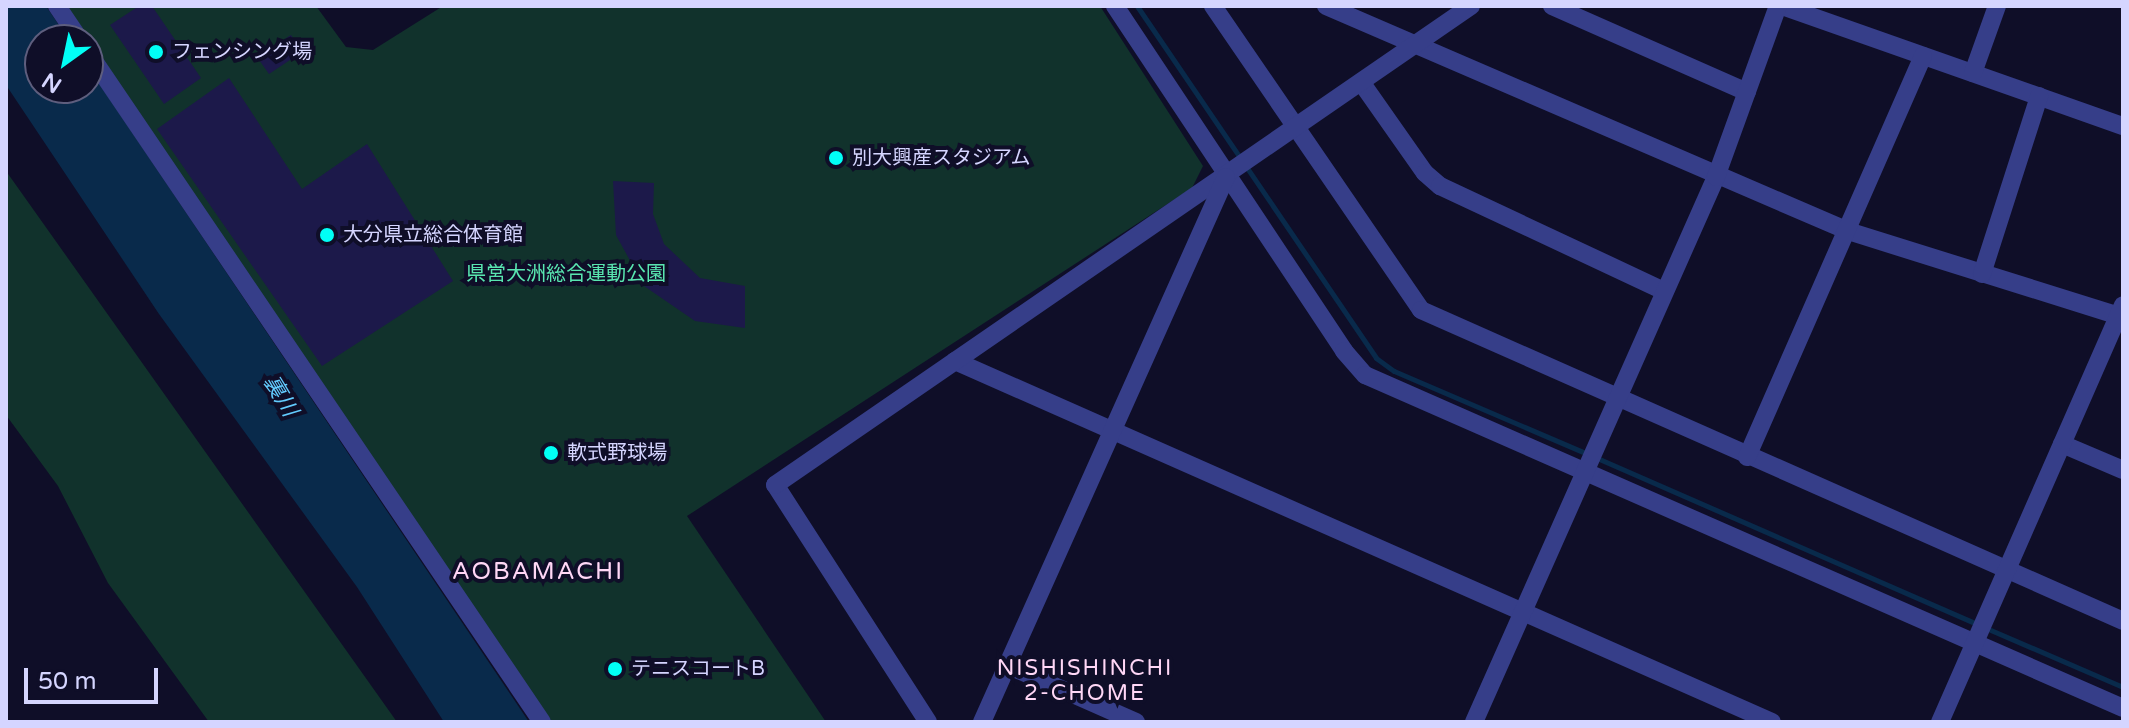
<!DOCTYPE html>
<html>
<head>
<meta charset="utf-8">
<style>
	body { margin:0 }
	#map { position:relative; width:2129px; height:728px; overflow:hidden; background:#0f0e28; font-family:"Varela Round","Noto Sans JP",sans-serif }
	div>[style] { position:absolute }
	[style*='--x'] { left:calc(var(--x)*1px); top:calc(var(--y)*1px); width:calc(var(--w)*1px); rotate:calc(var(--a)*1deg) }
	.green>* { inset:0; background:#11322c }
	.water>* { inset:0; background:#092a4b }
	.stream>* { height:5px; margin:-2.5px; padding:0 2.5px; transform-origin:2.5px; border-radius:2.5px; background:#092a4b }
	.building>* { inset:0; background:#1c194a }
	.minor>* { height:18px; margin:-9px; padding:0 9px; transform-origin:9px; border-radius:9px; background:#363e89 }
	.dots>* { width:22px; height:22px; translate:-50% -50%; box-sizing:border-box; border:4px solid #0f0e28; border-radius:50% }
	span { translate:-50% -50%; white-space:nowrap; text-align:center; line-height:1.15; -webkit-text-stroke:8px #0f0e28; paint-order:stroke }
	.poi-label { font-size:20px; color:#d5d5ff }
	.left { translate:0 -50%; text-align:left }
	.park-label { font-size:20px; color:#59e6b0 }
	.water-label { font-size:22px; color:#63ccff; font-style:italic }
	.neighbourhood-label { font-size:22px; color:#ffd7f6; letter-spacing:2px }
	.quarter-label { font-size:24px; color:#ffd7f6; letter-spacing:2px }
	.frame { position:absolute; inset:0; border:8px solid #d5d5ff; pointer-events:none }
	.north { position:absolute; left:24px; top:24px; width:80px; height:80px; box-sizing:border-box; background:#0f0e28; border:2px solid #5e5e7e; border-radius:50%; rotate:213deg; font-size:22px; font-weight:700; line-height:32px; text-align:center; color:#d5d5ff }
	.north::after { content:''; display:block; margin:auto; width:28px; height:36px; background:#01fff6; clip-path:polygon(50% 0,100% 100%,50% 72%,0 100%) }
	.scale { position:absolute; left:24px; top:668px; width:134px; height:36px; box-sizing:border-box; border:4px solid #d5d5ff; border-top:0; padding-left:10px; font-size:24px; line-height:28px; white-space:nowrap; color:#d5d5ff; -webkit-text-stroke:6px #0f0e28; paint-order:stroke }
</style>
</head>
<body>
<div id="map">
	<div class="green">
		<div style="clip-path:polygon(61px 6px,316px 6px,346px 47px,373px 50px,443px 6px,1100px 6px,1203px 166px,1192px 188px,687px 516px,826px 722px,545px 722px)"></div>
		<div style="clip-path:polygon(6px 171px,397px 722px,209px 722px,108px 583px,58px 486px,6px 415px)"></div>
	</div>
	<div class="water">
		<div style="clip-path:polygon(6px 6px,46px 6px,69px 40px,40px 40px,40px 88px,88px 88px,88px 67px,529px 722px,444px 722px,357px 587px,159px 314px,6px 85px)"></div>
	</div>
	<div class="stream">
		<div style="--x:1137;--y:6;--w:425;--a:55.8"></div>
		<div style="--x:1376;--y:358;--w:22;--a:36"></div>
		<div style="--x:1394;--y:371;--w:211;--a:23.2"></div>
		<div style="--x:1597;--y:458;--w:415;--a:23.6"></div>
		<div style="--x:1986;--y:628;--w:149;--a:23.3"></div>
	</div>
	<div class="building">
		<div style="clip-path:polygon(139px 6px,152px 6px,201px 78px,164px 104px,110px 25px)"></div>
		<div style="clip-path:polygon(291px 35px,302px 52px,269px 74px,257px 57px)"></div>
		<div style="clip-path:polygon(229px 78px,302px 189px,367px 144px,453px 281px,322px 366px,157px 129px)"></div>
		<div style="clip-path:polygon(613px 181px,654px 183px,653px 214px,664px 244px,700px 278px,745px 286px,745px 328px,695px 321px,644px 286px,616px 235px)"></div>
	</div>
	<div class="minor">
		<div style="--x:57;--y:6;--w:41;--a:55.9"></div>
		<div style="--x:1115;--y:6;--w:414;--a:56.4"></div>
		<div style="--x:1344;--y:351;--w:32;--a:49"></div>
		<div style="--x:1365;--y:375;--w:828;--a:23.72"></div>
		<div style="--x:1213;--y:6;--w:368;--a:55.6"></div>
		<div style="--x:1421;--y:310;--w:768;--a:23.89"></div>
		<div style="--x:1326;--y:6;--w:568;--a:23.32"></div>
		<div style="--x:1848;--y:231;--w:288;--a:17.4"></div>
		<div style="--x:1552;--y:6;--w:213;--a:23.8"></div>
		<div style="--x:1782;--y:6;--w:361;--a:19.4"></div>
		<div style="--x:88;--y:52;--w:809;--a:55.88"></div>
		<div style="--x:1973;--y:73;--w:71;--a:-70.3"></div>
		<div style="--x:1361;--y:82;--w:111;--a:54.9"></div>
		<div style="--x:1425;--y:173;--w:20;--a:41"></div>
		<div style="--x:1440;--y:186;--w:247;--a:25.1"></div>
		<div style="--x:1982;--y:274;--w:187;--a:-72.2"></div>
		<div style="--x:955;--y:361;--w:893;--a:23.84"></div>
		<div style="--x:2062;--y:444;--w:66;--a:23.1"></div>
		<div style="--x:1747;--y:457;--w:438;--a:-66.3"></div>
		<div style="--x:1007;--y:665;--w:141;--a:23.8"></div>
		<div style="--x:928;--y:722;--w:282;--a:-122.8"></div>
		<div style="--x:775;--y:485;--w:845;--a:-34.54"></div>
		<div style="--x:982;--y:722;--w:597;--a:-65.88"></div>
		<div style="--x:1474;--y:722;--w:596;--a:-66.06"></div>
		<div style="--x:1716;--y:177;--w:182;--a:-70.1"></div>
		<div style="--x:1940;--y:722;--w:455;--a:-66.3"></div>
	</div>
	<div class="dots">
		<div style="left:156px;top:52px;background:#01fff6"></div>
		<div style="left:836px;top:158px;background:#01fff6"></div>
		<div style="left:327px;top:235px;background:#01fff6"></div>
		<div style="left:551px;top:453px;background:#01fff6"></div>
		<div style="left:615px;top:669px;background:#01fff6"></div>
	</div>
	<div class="poi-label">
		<span class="left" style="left:172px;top:52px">フェンシング場</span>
		<span class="left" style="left:852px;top:158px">別大興産スタジアム</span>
		<span class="left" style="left:343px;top:235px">大分県立総合体育館</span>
		<span class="left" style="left:567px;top:453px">軟式野球場</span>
		<span class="left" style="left:631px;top:669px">テニスコートB</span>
	</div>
	<div class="park-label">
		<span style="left:566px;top:274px">県営大洲総合運動公園</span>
	</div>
	<div class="water-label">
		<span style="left:280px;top:396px;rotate:59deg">裏川</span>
	</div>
	<div class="neighbourhood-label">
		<span style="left:1085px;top:681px">NISHISHINCHI<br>2-CHOME</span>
	</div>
	<div class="quarter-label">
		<span style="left:538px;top:572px">AOBAMACHI</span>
	</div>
	<div class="frame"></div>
	<div class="north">N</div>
	<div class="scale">50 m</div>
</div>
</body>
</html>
